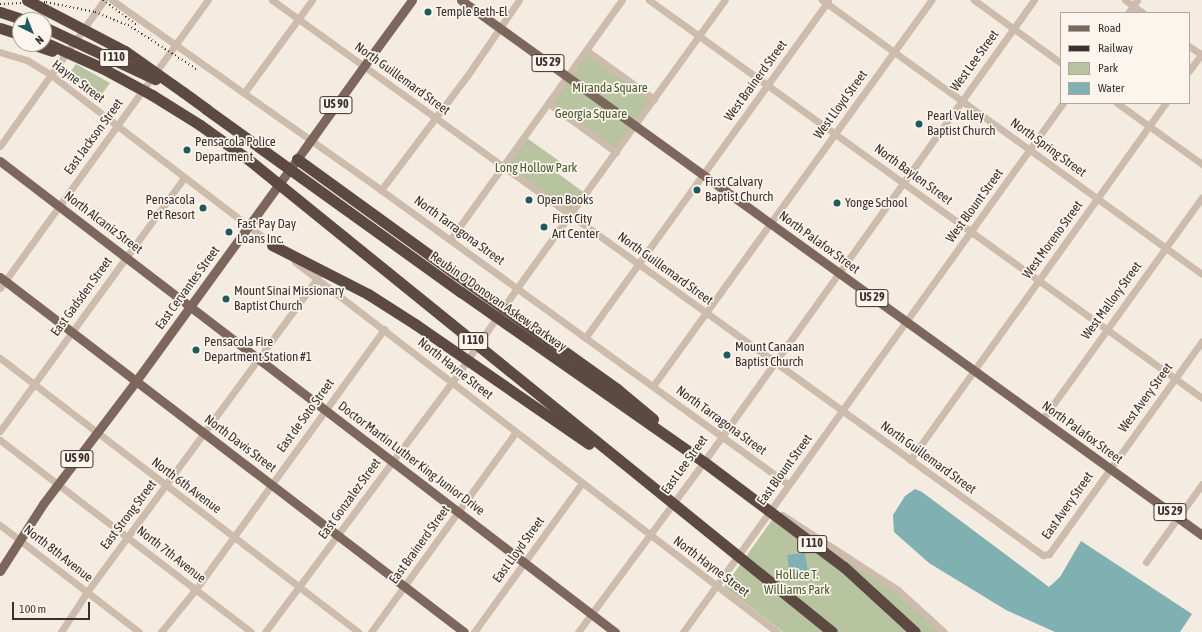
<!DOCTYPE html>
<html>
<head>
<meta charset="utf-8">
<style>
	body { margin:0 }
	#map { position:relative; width:1202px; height:632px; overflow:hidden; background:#f4ebe1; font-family:"Asap Condensed",sans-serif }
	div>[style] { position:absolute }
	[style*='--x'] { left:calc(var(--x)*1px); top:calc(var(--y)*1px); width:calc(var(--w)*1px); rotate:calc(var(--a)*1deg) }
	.green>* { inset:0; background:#b8c4a0 }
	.water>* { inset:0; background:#7fb0b2 }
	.minor>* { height:7px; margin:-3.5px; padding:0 3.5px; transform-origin:3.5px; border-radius:3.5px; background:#cdbbac }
	.major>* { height:9px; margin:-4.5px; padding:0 4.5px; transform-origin:4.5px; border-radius:4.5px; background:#7d675c }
	.highway>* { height:11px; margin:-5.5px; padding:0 5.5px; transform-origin:5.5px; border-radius:5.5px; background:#5c4a42 }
	.rail>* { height:1.5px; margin-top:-0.75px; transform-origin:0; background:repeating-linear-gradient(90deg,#3b302b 0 1px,transparent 0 4px) }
	.major-bridge>* { height:9px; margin:-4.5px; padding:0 4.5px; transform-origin:4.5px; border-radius:4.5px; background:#7d675c }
	.highway-bridge>* { height:11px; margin:-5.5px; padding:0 5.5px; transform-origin:5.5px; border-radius:5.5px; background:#5c4a42 }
	.dots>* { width:11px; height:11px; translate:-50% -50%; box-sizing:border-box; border:2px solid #fbf5ee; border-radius:50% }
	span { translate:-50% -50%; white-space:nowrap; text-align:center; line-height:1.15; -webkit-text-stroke:3.5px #fbf5ee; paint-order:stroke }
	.shield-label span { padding:1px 3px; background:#fbf5ee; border:1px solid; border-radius:3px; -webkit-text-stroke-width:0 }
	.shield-label { font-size:12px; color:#3b302b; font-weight:700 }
	.poi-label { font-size:13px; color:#3b302b }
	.left { translate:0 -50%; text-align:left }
	.right { translate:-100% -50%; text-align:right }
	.street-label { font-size:13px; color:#3b302b }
	.park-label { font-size:13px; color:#4a5a2e }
	.legend { position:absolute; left:1060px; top:12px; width:130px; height:92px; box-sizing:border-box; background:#fbf5ee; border:1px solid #aea6a0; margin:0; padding:5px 7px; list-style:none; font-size:12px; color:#3b302b }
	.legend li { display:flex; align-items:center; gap:8px; height:20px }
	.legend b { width:20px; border:1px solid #aea6a0 }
	.north { position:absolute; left:12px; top:12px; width:40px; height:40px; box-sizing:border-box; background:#fbf5ee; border:1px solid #aea6a0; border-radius:50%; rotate:137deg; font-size:11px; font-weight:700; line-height:16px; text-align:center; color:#3b302b }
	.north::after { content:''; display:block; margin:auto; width:14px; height:18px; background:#1f5a5e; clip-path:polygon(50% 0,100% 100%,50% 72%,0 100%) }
	.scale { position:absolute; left:12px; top:602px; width:78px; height:18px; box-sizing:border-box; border:2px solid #3b302b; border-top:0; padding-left:5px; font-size:12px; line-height:14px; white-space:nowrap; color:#3b302b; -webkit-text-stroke:3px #fbf5ee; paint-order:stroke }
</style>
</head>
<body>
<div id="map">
	<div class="green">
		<div style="clip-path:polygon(586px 50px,654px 99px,616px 152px,548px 103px)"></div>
		<div style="clip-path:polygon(76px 64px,110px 83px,96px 102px,66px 78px)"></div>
		<div style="clip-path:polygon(524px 136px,562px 163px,556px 172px,586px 194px,570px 215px,502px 166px)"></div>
		<div style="clip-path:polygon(777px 513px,892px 589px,940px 632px,783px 632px,724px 587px)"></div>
	</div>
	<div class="water">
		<div style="clip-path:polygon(915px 489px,922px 492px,1049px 587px,1060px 577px,1081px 541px,1192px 614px,1180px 632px,1055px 632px,1006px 610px,929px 563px,894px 532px,893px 515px,905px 496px)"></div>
		<div style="clip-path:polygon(805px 553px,808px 572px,790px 575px,787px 555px)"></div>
	</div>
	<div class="minor">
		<div style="--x:112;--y:0;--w:329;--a:35.2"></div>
		<div style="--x:381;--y:190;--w:503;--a:35.87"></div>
		<div style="--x:272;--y:0;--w:950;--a:35.75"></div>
		<div style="--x:1043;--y:555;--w:6;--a:-9"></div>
		<div style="--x:1049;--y:554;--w:262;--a:-54.3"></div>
		<div style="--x:649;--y:0;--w:681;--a:35.74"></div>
		<div style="--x:822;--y:0;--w:468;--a:35.8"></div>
		<div style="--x:974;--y:0;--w:107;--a:35.9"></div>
		<div style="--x:1125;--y:0;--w:22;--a:36"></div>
		<div style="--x:1128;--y:13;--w:16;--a:-55"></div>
		<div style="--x:1189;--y:46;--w:16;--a:35"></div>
		<div style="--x:586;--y:50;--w:84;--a:35.8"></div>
		<div style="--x:0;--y:52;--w:28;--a:17"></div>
		<div style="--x:27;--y:60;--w:28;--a:32"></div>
		<div style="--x:51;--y:75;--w:283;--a:37.4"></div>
		<div style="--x:1189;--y:71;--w:22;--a:-54"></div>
		<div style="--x:244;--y:93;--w:115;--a:-53.8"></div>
		<div style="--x:548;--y:103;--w:84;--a:35.8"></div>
		<div style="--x:1117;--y:103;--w:105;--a:35.7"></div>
		<div style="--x:0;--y:146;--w:179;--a:-54.5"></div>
		<div style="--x:381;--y:190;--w:143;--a:-53"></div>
		<div style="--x:467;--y:76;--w:92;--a:-55.6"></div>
		<div style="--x:450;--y:240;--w:295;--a:-54.4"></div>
		<div style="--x:295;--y:262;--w:608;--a:37.51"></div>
		<div style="--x:0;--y:288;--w:355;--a:-54.2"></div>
		<div style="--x:585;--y:338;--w:415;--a:-54.2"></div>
		<div style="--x:0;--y:358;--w:451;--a:37.4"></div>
		<div style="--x:653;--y:386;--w:476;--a:-54.2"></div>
		<div style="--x:1042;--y:420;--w:274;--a:-54.3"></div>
		<div style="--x:0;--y:431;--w:313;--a:-54"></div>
		<div style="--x:0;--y:440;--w:316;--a:37.4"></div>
		<div style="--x:910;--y:460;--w:439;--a:-54.4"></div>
		<div style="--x:782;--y:515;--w:138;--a:32.9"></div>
		<div style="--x:898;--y:590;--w:62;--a:42.4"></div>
		<div style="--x:0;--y:525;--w:175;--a:37.6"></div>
		<div style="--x:1146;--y:562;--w:96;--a:-54.3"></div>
		<div style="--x:61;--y:632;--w:48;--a:-57"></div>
		<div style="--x:87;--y:592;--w:390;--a:-53.7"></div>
		<div style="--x:161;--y:632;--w:55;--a:-50.9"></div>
		<div style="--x:196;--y:589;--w:321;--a:-54.1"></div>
		<div style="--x:265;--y:632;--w:314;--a:-53.2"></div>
		<div style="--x:453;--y:381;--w:113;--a:-55.5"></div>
		<div style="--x:517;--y:288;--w:355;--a:-54.2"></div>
		<div style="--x:371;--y:632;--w:247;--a:-54.1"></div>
		<div style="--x:474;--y:632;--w:184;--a:-54.1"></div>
		<div style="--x:578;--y:632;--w:202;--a:-53.5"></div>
		<div style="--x:698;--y:470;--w:578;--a:-54.44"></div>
		<div style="--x:683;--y:632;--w:651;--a:-54.31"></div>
	</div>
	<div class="major">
		<div style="--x:461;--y:0;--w:914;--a:35.83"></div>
		<div style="--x:369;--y:59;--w:73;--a:-53.9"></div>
		<div style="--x:0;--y:161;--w:775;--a:37.45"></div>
		<div style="--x:0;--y:277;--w:584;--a:37.42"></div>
		<div style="--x:0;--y:571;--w:80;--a:-57.3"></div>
		<div style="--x:43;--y:504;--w:154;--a:-52.9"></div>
		<div style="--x:136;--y:381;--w:281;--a:-54"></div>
	</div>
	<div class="highway">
		<div style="--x:0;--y:12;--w:26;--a:18"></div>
		<div style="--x:0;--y:28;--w:21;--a:17"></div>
		<div style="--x:183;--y:92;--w:29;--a:36"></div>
		<div style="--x:297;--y:159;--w:196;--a:35.9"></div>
		<div style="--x:272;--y:245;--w:108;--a:27"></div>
		<div style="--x:368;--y:294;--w:56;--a:32.6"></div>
	</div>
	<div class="rail">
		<div style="--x:103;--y:0;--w:42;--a:36.3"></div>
		<div style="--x:0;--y:4;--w:46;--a:-2.5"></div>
		<div style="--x:46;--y:2;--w:50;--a:11.5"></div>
		<div style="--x:95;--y:12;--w:35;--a:22"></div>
		<div style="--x:128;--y:25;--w:83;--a:32.7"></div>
	</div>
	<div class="major-bridge">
		<div style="--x:303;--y:151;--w:113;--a:-54.3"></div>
	</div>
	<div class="highway-bridge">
		<div style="--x:27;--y:0;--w:110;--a:27.5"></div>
		<div style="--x:125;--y:51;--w:71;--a:35.3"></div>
		<div style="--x:44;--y:27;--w:123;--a:25.1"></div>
		<div style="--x:44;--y:42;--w:64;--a:24.1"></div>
		<div style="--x:102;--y:68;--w:57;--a:28.4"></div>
		<div style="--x:152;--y:95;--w:57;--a:32"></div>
		<div style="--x:200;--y:125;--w:60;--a:35.5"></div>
		<div style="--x:249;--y:160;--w:750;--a:38.99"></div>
		<div style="--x:32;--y:44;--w:21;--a:19"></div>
		<div style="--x:206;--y:109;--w:314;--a:35.7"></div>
		<div style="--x:461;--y:292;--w:297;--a:35"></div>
		<div style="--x:704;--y:462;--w:175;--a:36.9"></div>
		<div style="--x:844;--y:567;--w:96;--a:42.5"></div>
		<div style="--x:456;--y:274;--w:198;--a:35.5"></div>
		<div style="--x:617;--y:389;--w:47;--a:39.8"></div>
		<div style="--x:415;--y:324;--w:211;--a:34.6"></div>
	</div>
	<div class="dots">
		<div style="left:428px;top:12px;background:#1f5a5e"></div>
		<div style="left:919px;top:124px;background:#1f5a5e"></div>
		<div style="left:187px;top:150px;background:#1f5a5e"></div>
		<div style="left:697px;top:190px;background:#1f5a5e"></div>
		<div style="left:529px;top:200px;background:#1f5a5e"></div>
		<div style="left:837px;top:203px;background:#1f5a5e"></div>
		<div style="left:203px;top:208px;background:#1f5a5e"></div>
		<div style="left:544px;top:227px;background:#1f5a5e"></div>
		<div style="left:229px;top:232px;background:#1f5a5e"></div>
		<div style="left:226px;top:299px;background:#1f5a5e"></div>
		<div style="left:196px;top:350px;background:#1f5a5e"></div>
		<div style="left:727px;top:355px;background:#1f5a5e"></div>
	</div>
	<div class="shield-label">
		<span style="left:114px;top:58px">I 110</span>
		<span style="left:548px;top:63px">US 29</span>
		<span style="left:336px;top:105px">US 90</span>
		<span style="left:872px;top:298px">US 29</span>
		<span style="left:473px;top:341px">I 110</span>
		<span style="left:77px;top:459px">US 90</span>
		<span style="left:1170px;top:512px">US 29</span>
		<span style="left:812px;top:544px">I 110</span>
	</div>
	<div class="poi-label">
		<span class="left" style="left:436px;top:12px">Temple Beth-El</span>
		<span class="left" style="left:927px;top:124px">Pearl Valley<br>Baptist Church</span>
		<span class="left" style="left:195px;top:150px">Pensacola Police<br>Department</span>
		<span class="left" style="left:705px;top:190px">First Calvary<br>Baptist Church</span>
		<span class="left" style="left:537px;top:200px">Open Books</span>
		<span class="right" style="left:195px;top:208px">Pensacola<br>Pet Resort</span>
		<span class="left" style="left:845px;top:203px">Yonge School</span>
		<span class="left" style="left:552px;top:227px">First City<br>Art Center</span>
		<span class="left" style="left:237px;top:232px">Fast Pay Day<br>Loans Inc.</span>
		<span class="left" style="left:234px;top:299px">Mount Sinai Missionary<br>Baptist Church</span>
		<span class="left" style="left:204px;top:350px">Pensacola Fire<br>Department Station #1</span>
		<span class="left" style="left:735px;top:355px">Mount Canaan<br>Baptist Church</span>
	</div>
	<div class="street-label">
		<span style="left:975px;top:61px;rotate:-54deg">West Lee Street</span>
		<span style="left:402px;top:79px;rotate:36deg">North Guillemard Street</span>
		<span style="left:756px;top:81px;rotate:-54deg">West Brainerd Street</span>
		<span style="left:78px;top:82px;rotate:37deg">Hayne Street</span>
		<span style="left:841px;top:105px;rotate:-54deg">West Lloyd Street</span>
		<span style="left:94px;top:137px;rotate:-54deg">East Jackson Street</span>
		<span style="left:1048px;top:148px;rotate:36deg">North Spring Street</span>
		<span style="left:913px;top:175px;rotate:36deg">North Baylen Street</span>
		<span style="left:975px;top:206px;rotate:-54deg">West Blount Street</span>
		<span style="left:103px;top:223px;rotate:37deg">North Alcaniz Street</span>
		<span style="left:459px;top:231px;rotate:36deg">North Tarragona Street</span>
		<span style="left:1053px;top:240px;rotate:-54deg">West Moreno Street</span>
		<span style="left:819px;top:243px;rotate:36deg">North Palafox Street</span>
		<span style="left:665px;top:269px;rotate:36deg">North Guillemard Street</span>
		<span style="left:188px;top:288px;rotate:-54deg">East Cervantes Street</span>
		<span style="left:82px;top:297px;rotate:-54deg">East Gadsden Street</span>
		<span style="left:1112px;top:301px;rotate:-54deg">West Mallory Street</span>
		<span style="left:498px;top:302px;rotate:35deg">Reubin O'Donovan Askew Parkway</span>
		<span style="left:455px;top:369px;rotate:38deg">North Hayne Street</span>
		<span style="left:1146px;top:398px;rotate:-54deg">West Avery Street</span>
		<span style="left:306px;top:416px;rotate:-54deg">East de Soto Street</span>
		<span style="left:721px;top:421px;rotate:36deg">North Tarragona Street</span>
		<span style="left:1082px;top:433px;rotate:36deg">North Palafox Street</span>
		<span style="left:240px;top:444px;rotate:37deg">North Davis Street</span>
		<span style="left:928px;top:458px;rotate:36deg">North Guillemard Street</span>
		<span style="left:411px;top:459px;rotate:37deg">Doctor Martin Luther King Junior Drive</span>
		<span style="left:685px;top:465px;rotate:-54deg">East Lee Street</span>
		<span style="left:785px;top:470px;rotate:-54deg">East Blount Street</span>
		<span style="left:186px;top:486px;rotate:37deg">North 6th Avenue</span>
		<span style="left:350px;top:499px;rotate:-54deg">East Gonzalez Street</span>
		<span style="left:1068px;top:506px;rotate:-55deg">East Avery Street</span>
		<span style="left:129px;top:515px;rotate:-53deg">East Strong Street</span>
		<span style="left:420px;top:545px;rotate:-54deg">East Brainerd Street</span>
		<span style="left:519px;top:550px;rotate:-54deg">East Lloyd Street</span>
		<span style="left:58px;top:554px;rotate:38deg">North 8th Avenue</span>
		<span style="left:171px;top:555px;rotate:38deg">North 7th Avenue</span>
		<span style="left:711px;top:567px;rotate:37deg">North Hayne Street</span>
	</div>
	<div class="park-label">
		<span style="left:610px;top:88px">Miranda Square</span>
		<span style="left:591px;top:114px">Georgia Square</span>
		<span style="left:536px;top:168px">Long Hollow Park</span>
		<span style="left:797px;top:583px">Hollice T.<br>Williams Park</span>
	</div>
	<ul class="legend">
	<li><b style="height:5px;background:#7d675c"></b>Road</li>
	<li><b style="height:5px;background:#3b302b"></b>Railway</li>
	<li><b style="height:11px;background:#b8c4a0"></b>Park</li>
	<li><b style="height:11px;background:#7fb0b2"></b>Water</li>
	</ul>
	<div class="north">N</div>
	<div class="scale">100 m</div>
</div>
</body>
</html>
